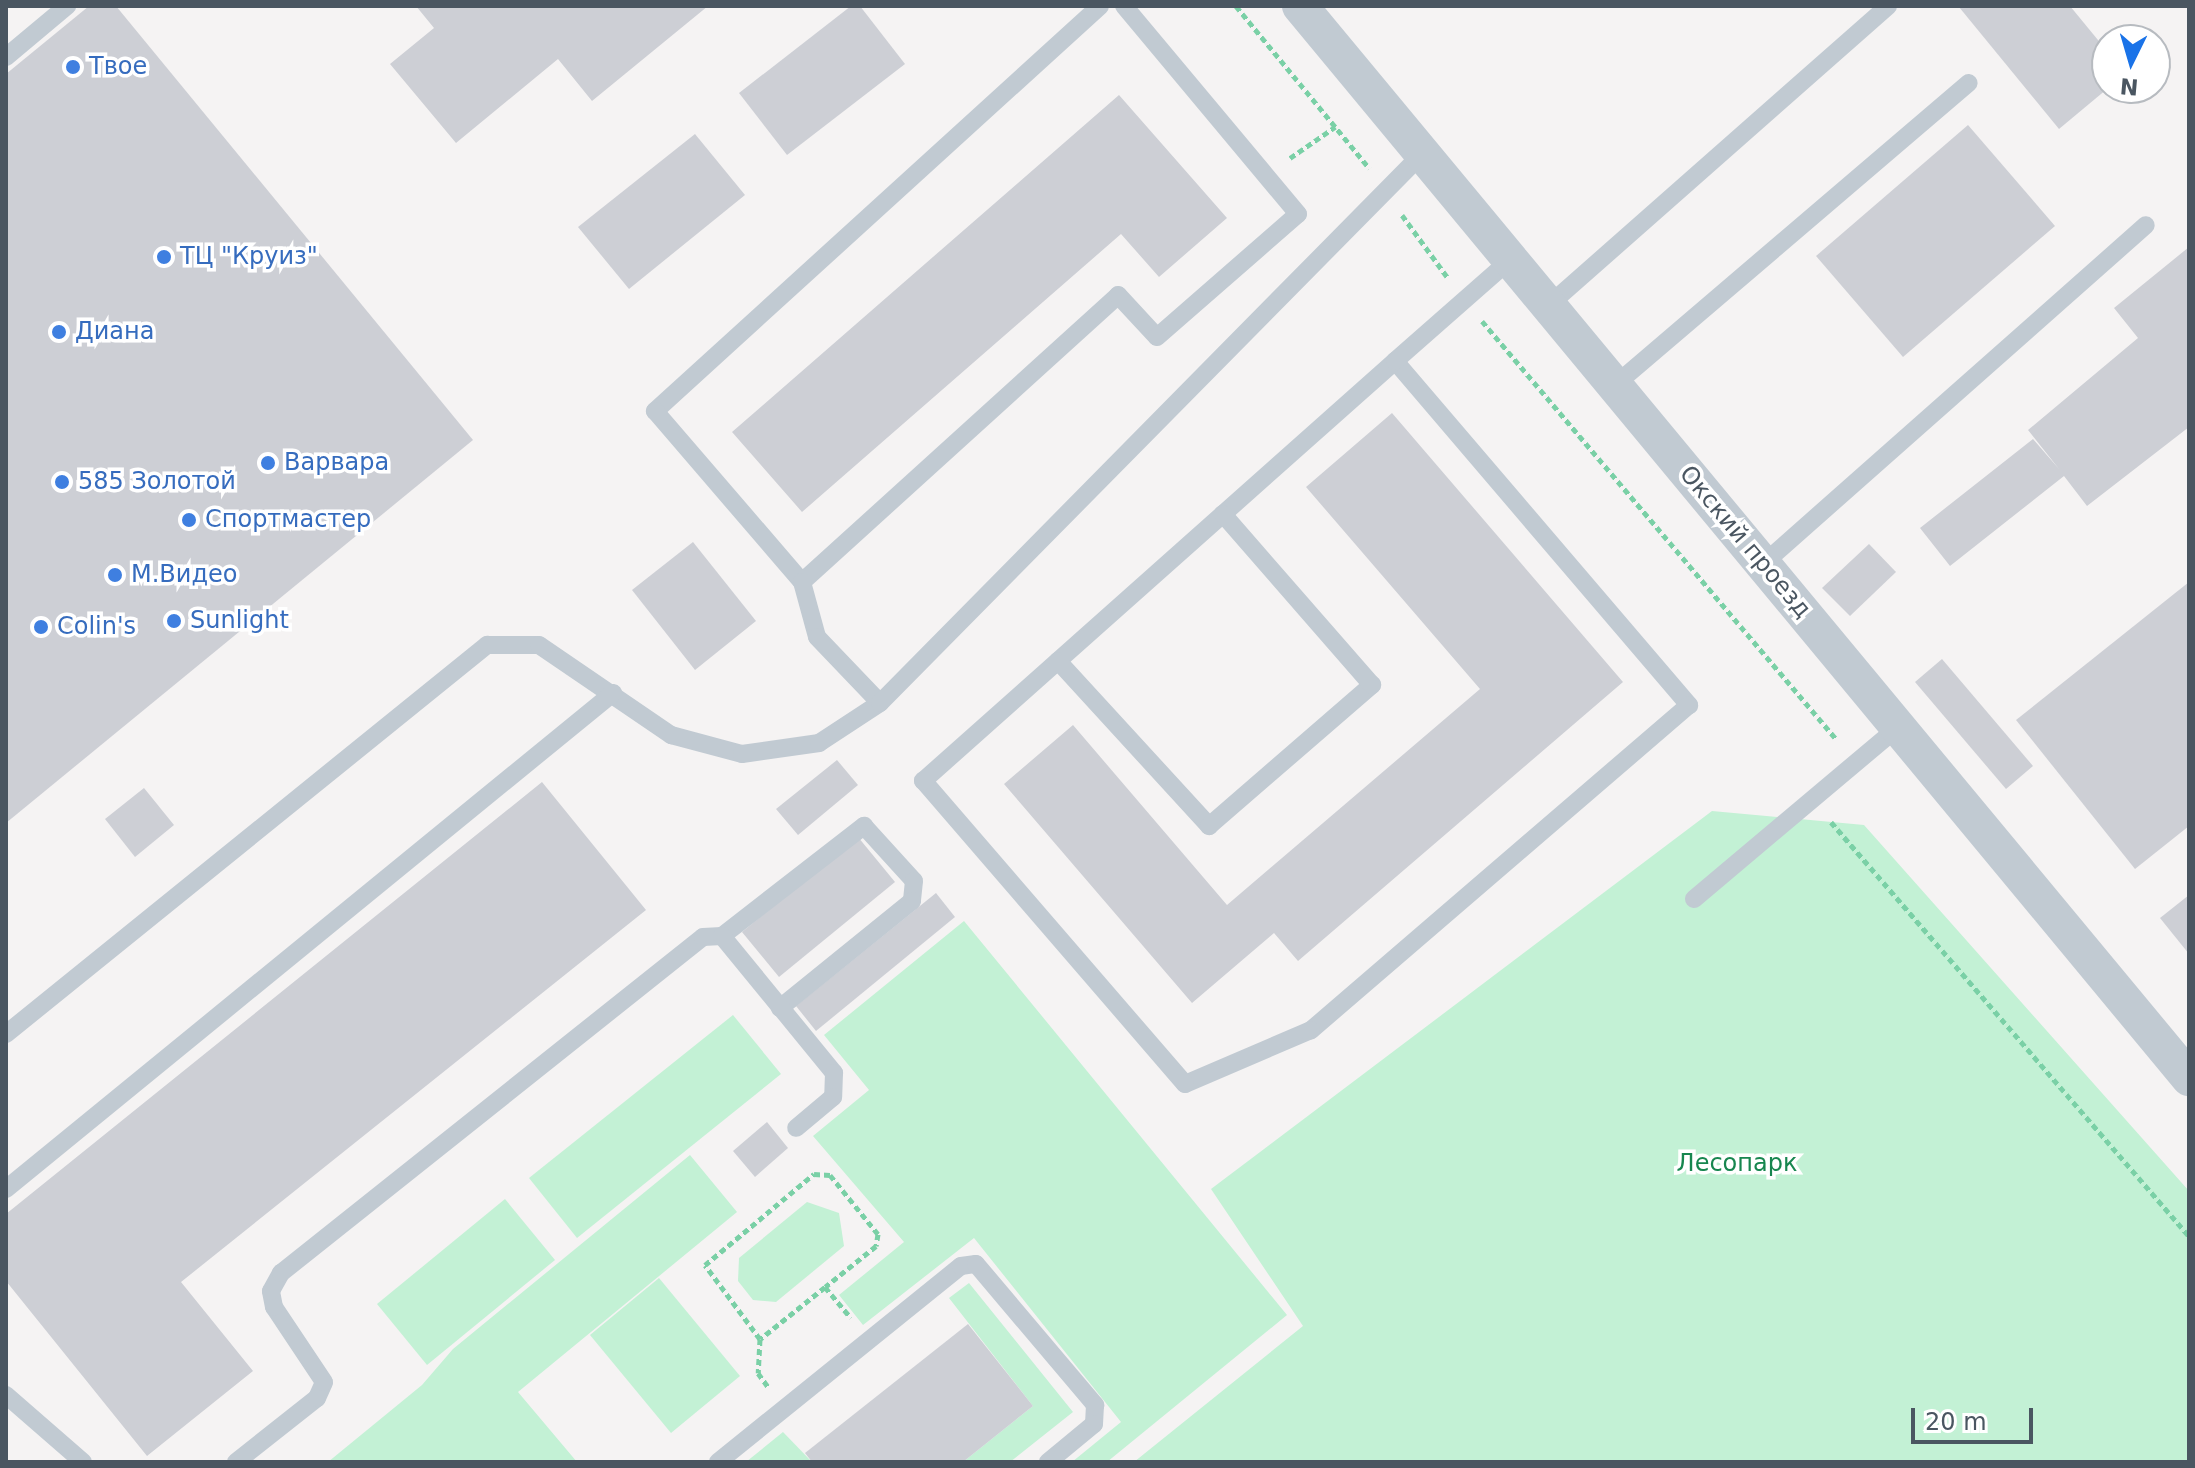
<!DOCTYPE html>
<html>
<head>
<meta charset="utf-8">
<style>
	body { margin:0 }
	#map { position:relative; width:2195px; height:1468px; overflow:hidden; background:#f5f3f3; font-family:"DejaVu Sans",sans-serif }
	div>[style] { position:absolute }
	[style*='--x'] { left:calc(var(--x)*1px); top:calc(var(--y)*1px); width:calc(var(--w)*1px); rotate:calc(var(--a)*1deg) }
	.green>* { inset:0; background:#c3f1d5 }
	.building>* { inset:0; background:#cdcfd5 }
	.path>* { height:5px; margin-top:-2.5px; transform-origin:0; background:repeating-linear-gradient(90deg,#7ad0a6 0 6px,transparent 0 10px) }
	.service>* { height:18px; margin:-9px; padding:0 9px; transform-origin:9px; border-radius:9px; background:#c1cad2 }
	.minor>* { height:36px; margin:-18px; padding:0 18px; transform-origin:18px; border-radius:18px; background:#c1cad2 }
	.dots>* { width:22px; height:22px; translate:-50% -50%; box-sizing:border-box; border:4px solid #fff; border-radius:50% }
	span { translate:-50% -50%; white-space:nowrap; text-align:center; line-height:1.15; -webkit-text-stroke:7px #fff; paint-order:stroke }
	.shop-label { font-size:24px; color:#366cbe }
	.left { translate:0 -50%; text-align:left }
	.street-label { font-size:24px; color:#4a5661 }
	.park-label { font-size:24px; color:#17864f }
	.frame { position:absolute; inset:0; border:8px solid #4a5661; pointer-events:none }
	.north { position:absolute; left:2091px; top:24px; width:80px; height:80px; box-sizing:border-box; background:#fff; border:2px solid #b7bbc0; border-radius:50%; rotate:185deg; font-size:22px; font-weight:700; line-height:32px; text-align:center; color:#4a5661 }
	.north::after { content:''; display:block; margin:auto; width:28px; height:36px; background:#1a73e8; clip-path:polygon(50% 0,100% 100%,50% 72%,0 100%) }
	.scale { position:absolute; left:1911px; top:1408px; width:122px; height:36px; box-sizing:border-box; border:4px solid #4a5661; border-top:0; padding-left:10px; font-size:24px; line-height:28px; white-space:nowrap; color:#4a5661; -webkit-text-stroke:6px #fff; paint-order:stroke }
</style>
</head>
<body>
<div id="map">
	<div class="green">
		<div style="clip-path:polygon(1712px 811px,1864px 825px,2189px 1191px,2189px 1462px,1134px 1462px,1303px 1326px,1211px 1189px)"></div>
		<div style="clip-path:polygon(964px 921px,1287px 1315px,1107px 1462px,1072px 1462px,1121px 1422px,974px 1238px,863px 1325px,839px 1295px,904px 1242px,813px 1136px,869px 1090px,824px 1035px)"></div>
		<div style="clip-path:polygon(733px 1015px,781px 1074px,577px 1238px,529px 1178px)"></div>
		<div style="clip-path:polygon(690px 1155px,737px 1212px,518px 1392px,577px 1462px,328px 1462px,422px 1385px,453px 1349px)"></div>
		<div style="clip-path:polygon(505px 1199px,555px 1260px,427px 1365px,377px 1304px)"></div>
		<div style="clip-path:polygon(807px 1202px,839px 1213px,844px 1246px,776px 1302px,753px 1300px,738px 1281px,739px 1258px)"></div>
		<div style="clip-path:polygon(659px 1278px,740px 1376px,671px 1433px,590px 1335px)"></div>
		<div style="clip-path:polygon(969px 1283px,1073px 1412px,1010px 1462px,963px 1462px,1033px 1406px,949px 1298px)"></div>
		<div style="clip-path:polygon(783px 1432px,812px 1462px,746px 1462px)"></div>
	</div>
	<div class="building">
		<div style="clip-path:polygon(89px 6px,116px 6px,473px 440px,6px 823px,6px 74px)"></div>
		<div style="clip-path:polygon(416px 6px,708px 6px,592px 101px,558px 59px,456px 143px,390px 64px,434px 28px)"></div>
		<div style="clip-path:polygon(851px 6px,860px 6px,905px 64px,787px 155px,739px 93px)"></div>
		<div style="clip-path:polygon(2070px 6px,2107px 51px,2107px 89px,2059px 129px,1959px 7px)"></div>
		<div style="clip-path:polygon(1119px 95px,1227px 218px,1159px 277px,1121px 234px,802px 512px,732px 432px)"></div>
		<div style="clip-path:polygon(1968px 125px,2055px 226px,1903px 357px,1816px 256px)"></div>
		<div style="clip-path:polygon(695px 134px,745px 195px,629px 289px,578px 227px)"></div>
		<div style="clip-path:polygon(2189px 247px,2189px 427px,2087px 506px,2064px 476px,1950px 566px,1920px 528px,2033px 439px,2059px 469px,2028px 430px,2138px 338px,2114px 308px)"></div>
		<div style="clip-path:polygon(1392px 413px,1623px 682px,1298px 961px,1274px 933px,1192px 1003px,1004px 784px,1073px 725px,1227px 905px,1480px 689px,1306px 487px)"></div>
		<div style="clip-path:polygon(693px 542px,756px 621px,695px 670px,632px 590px)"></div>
		<div style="clip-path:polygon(1869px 544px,1896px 572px,1850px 616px,1822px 588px)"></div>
		<div style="clip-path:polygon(2189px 582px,2189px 826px,2135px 869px,2016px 720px)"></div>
		<div style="clip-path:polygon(1942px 659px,2033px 766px,2006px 789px,1915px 682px)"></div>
		<div style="clip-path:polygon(837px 760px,858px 785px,798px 835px,776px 809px)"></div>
		<div style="clip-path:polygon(542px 782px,646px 910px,181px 1282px,253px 1371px,147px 1456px,6px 1281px,6px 1214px)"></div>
		<div style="clip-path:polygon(144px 788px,174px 825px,135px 857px,105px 819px)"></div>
		<div style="clip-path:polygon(858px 837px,895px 882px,779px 977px,742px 932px)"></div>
		<div style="clip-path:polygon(936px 893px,955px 917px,816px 1031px,796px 1006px)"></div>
		<div style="clip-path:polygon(2189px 895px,2189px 954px,2160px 918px)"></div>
		<div style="clip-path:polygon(767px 1122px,788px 1148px,755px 1177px,733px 1151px)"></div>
		<div style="clip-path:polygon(968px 1324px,1033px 1406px,963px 1462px,812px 1462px,805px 1453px)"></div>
	</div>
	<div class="path">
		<div style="--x:1236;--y:6;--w:210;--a:50.6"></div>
		<div style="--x:1290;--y:158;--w:55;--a:-34.6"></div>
		<div style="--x:1402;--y:215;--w:78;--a:53.9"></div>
		<div style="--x:1482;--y:321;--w:549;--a:49.73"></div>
		<div style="--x:1831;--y:822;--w:547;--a:49.15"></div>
		<div style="--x:825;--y:1287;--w:83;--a:141.3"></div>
		<div style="--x:760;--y:1339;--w:92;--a:-126.6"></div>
		<div style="--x:705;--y:1265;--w:142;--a:-39.9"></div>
		<div style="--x:814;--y:1174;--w:16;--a:4"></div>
		<div style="--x:830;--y:1175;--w:76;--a:50.9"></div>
		<div style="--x:878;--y:1234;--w:12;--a:99"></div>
		<div style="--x:876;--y:1246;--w:65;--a:141.2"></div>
		<div style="--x:825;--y:1287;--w:40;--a:50"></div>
		<div style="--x:760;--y:1339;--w:34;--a:93"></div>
		<div style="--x:758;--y:1373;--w:17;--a:54"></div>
		<div style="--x:6;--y:1447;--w:2;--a:0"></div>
	</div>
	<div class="service">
		<div style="--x:1100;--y:6;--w:602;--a:137.69"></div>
		<div style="--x:655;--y:411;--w:225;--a:49.3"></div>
		<div style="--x:802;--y:582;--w:427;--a:-42.2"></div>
		<div style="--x:1118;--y:295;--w:57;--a:47.1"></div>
		<div style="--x:1157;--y:337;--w:187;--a:-41.1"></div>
		<div style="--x:1298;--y:214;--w:271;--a:-129.9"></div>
		<div style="--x:6;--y:57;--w:80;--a:-39.9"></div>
		<div style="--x:1549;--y:305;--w:452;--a:-41.4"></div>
		<div style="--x:1395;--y:361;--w:453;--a:49.5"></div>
		<div style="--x:1689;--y:705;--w:499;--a:139.3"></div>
		<div style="--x:1311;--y:1030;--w:137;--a:156.8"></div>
		<div style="--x:1185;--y:1084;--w:401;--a:-130.8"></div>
		<div style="--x:923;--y:781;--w:632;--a:-41.66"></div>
		<div style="--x:1395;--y:361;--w:154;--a:-41.3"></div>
		<div style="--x:1615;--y:385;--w:465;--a:-40.5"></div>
		<div style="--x:1763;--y:564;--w:511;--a:-41.51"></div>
		<div style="--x:802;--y:582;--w:57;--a:74.7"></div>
		<div style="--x:817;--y:637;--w:91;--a:46.3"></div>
		<div style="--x:1058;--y:661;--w:224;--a:47.5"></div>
		<div style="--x:1209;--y:826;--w:216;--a:-40.9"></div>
		<div style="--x:1372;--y:685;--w:227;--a:-131.1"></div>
		<div style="--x:1694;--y:899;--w:267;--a:-40.1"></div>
		<div style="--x:722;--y:936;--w:180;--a:-37.8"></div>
		<div style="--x:864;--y:826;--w:74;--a:47.7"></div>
		<div style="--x:914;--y:881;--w:20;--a:96"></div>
		<div style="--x:912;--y:901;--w:170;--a:141"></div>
		<div style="--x:6;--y:1034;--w:619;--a:-38.96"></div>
		<div style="--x:487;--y:645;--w:52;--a:0"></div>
		<div style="--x:539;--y:645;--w:160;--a:34.3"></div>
		<div style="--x:671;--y:735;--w:73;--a:15"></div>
		<div style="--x:742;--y:754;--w:78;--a:-8.1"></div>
		<div style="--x:819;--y:743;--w:73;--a:-33.3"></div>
		<div style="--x:880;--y:703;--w:773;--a:-45.37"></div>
		<div style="--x:6;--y:1189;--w:784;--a:-39.25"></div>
		<div style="--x:6;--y:1395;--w:102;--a:41"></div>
		<div style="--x:236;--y:1462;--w:103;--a:-38.3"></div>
		<div style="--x:317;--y:1398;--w:17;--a:-66"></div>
		<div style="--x:324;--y:1382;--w:90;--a:-123.7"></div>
		<div style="--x:274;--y:1307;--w:16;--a:-101"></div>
		<div style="--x:271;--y:1291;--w:21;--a:-61"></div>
		<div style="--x:281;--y:1273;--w:539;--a:-38.53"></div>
		<div style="--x:703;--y:937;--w:19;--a:-3"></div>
		<div style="--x:722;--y:936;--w:177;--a:50.7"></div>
		<div style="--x:834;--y:1073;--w:24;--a:92"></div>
		<div style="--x:833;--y:1097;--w:48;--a:140"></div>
		<div style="--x:718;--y:1462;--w:312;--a:-38.9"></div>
		<div style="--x:961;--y:1266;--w:15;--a:-8"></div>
		<div style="--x:976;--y:1264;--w:185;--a:49.8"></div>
		<div style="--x:1095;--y:1405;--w:19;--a:93"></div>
		<div style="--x:1094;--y:1424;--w:60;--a:140.4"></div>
	</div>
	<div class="minor">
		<div style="--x:1300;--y:6;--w:1393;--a:50.33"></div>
	</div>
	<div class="dots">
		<div style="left:73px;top:67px;background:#3f7fe0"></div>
		<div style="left:164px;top:257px;background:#3f7fe0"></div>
		<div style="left:59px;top:332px;background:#3f7fe0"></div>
		<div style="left:268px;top:463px;background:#3f7fe0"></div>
		<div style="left:62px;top:482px;background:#3f7fe0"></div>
		<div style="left:189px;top:520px;background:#3f7fe0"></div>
		<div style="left:115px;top:575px;background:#3f7fe0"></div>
		<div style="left:174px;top:621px;background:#3f7fe0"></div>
		<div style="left:41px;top:627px;background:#3f7fe0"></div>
	</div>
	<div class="shop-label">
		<span class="left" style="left:89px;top:67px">Твое</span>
		<span class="left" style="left:180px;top:257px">ТЦ "Круиз"</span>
		<span class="left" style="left:75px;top:332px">Диана</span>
		<span class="left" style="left:284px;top:463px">Варвара</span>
		<span class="left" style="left:78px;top:482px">585 Золотой</span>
		<span class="left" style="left:205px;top:520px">Спортмастер</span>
		<span class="left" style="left:131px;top:575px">М.Видео</span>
		<span class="left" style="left:190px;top:621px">Sunlight</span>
		<span class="left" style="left:57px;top:627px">Colin's</span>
	</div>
	<div class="street-label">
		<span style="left:1745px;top:542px;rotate:50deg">Окский проезд</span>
	</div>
	<div class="park-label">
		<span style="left:1737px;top:1164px">Лесопарк</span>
	</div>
	<div class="frame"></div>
	<div class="north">N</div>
	<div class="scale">20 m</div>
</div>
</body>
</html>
